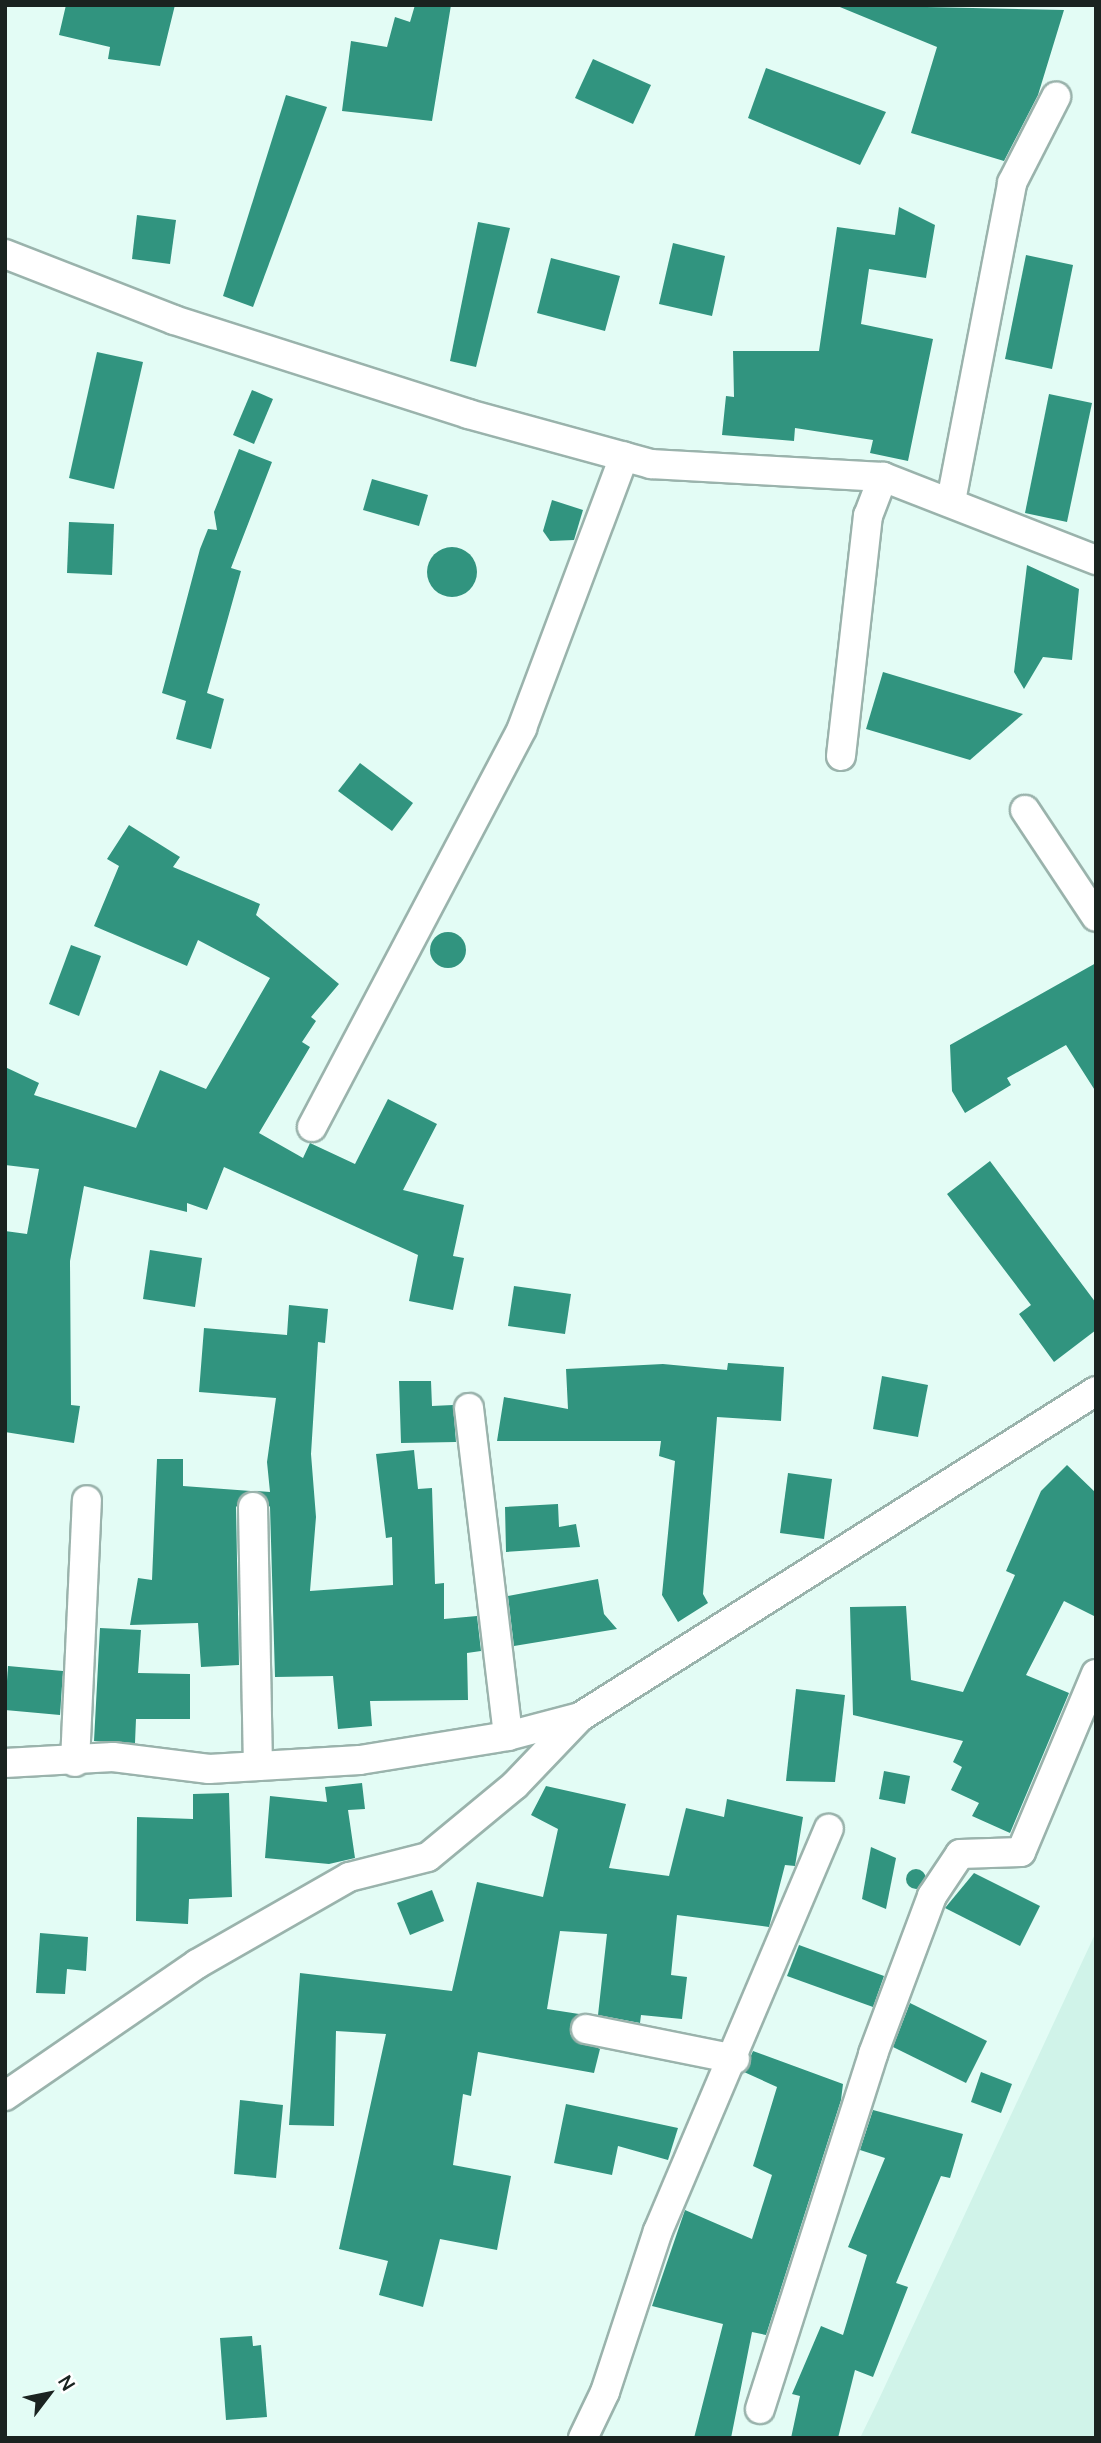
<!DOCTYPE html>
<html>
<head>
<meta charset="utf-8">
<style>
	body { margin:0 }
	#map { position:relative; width:1101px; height:2443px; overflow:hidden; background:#e3fcf5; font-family:Manrope,sans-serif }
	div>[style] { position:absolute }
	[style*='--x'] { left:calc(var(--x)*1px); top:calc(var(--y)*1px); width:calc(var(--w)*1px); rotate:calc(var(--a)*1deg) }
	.built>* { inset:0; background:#d0f3e9 }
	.building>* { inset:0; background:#31947f }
	.round { border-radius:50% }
	.roads { filter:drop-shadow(2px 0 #9ab3ac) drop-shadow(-2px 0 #9ab3ac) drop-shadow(0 2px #9ab3ac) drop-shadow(0 -2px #9ab3ac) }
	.minor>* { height:28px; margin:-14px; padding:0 14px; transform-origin:14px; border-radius:14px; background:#fff }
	span { translate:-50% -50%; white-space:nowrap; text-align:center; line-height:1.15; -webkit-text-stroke:5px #fff; paint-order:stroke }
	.frame { position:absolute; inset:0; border:7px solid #1a2320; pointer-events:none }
	.north { position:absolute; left:14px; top:2359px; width:70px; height:70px; -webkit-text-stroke:5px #fff; paint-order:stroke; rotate:58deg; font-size:19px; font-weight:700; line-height:28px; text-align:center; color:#1a2320 }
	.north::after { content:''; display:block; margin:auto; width:24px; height:32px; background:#1a2320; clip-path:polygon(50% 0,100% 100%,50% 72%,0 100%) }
</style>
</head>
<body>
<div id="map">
	<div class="built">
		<div style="clip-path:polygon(1096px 1932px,1096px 2438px,860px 2438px,879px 2399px)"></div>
	</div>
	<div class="building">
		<div style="clip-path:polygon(66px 5px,175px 5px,160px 66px,108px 59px,110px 47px,59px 35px)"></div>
		<div style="clip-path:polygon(415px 5px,451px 5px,432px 121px,342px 111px,351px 41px,387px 47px,395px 17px,410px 22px)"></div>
		<div style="clip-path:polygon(835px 5px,1064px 10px,1038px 95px,1004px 161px,911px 133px,937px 47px)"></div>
		<div style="clip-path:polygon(593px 59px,651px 85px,633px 124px,575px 98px)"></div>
		<div style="clip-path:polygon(766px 68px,886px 112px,860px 165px,748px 118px)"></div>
		<div style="clip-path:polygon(286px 95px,327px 107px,253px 307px,223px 296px)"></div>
		<div style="clip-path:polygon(899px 207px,935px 225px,926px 278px,869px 269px,861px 324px,933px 339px,908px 461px,870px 453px,873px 440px,795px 428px,794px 441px,722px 435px,726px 396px,734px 397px,733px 351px,819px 351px,837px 227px,895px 235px)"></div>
		<div style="clip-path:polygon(137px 215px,176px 220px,170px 264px,132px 259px)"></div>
		<div style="clip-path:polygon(478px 222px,510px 228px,476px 367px,450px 361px)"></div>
		<div style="clip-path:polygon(673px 243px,725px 256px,712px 316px,659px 304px)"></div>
		<div style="clip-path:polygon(1026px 255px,1073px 265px,1052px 369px,1005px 359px)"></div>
		<div style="clip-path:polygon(551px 258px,620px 276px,605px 331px,537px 313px)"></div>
		<div style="clip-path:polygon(97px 352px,143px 362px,114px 489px,69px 478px)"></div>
		<div style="clip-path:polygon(252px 390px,273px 399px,254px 444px,233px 435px)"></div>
		<div style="clip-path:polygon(1049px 394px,1092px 403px,1067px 522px,1025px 513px)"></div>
		<div style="clip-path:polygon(239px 449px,272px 462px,231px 568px,241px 571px,207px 693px,224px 699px,211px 749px,176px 739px,186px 701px,162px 693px,200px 549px,208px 529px,217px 530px,214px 512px)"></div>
		<div style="clip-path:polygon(372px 479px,428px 495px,419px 526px,363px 510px)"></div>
		<div style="clip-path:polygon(552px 500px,583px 510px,574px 540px,550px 541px,543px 531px)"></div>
		<div style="clip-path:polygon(69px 522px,114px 524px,112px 575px,67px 573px)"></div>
		<div class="round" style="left:427px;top:547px;width:50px;height:50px"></div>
		<div style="clip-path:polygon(1027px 565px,1079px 589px,1072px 660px,1043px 657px,1024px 689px,1014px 672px)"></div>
		<div style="clip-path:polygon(883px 672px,1023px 714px,970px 760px,866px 729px)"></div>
		<div style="clip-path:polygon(360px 763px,413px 803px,392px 831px,338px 791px)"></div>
		<div style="clip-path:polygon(129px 825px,180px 857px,173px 867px,260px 904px,256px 915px,339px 984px,311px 1017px,316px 1021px,302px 1042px,310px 1047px,259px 1133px,303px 1158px,310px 1143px,355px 1164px,388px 1099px,437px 1124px,403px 1190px,464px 1205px,453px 1256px,464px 1258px,453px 1310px,409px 1301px,418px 1255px,224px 1167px,207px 1210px,187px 1203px,187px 1212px,84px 1186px,70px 1261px,71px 1405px,80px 1406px,74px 1443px,5px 1432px,5px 1231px,27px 1234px,39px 1169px,5px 1165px,5px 1067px,39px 1083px,34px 1095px,136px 1128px,160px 1070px,206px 1089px,270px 978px,198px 940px,187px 966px,94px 926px,119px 866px,107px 859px)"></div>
		<div class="round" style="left:430px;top:932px;width:36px;height:36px"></div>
		<div style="clip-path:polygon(71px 945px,101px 956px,79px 1016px,49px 1004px)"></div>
		<div style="clip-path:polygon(1096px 963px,1096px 1092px,1066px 1045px,1007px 1078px,1011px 1085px,965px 1113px,952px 1091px,950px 1045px)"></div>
		<div style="clip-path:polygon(990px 1161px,1096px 1303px,1096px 1330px,1054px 1362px,1019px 1314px,1031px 1305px,947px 1194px)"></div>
		<div style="clip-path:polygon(150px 1250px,202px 1258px,195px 1307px,143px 1299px)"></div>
		<div style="clip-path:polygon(514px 1286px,571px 1294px,565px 1334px,508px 1326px)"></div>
		<div style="clip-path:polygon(289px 1305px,328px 1309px,325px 1343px,318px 1342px,311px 1454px,316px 1517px,310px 1591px,393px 1585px,392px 1537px,386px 1538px,376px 1454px,414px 1450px,418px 1489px,432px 1488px,435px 1584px,444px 1583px,444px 1619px,477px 1616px,481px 1651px,467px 1653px,468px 1700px,370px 1701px,372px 1726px,338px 1729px,333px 1676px,275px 1677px,270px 1507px,257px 1491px,270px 1492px,267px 1462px,276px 1398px,199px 1392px,204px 1328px,287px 1335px)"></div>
		<div style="clip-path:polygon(728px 1363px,784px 1367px,781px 1421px,717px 1417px,703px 1594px,708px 1603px,678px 1622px,662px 1595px,675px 1461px,659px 1456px,661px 1441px,497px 1441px,504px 1397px,568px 1409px,566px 1369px,663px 1364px,727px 1370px)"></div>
		<div style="clip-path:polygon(882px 1376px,928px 1385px,918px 1437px,873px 1429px)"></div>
		<div style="clip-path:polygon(399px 1381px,431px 1381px,432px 1406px,453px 1405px,456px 1442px,401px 1443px)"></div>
		<div style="clip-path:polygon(157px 1459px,183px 1459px,183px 1486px,251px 1491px,236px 1507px,239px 1665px,201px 1667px,198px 1623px,130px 1625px,138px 1578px,152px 1580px)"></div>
		<div style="clip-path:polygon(1067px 1465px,1096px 1493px,1096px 1617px,1064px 1601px,1026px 1675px,1069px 1693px,1010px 1833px,972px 1816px,979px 1803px,951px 1790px,962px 1767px,953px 1762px,963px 1741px,853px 1715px,850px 1607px,906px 1606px,911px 1680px,963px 1692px,1015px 1575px,1006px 1571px,1041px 1491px)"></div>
		<div style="clip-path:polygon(788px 1473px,832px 1479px,824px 1539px,780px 1533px)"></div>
		<div style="clip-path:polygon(558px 1504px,559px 1527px,576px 1524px,580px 1547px,506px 1552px,505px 1507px)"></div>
		<div style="clip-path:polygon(598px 1579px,604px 1614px,617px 1629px,514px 1646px,508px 1596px)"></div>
		<div style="clip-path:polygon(100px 1628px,141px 1630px,138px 1673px,190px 1674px,190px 1719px,136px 1719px,135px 1743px,94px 1741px)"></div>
		<div style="clip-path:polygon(8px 1666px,63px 1671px,60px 1715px,5px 1710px)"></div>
		<div style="clip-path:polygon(796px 1689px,845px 1695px,835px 1782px,786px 1781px)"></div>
		<div style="clip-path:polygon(884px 1771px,910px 1776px,905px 1804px,879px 1799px)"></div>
		<div style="clip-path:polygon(362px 1783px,365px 1809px,348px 1810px,355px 1858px,329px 1864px,265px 1858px,270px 1796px,327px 1802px,325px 1787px)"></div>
		<div style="clip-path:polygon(546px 1786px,626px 1804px,609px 1868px,669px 1876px,686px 1808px,724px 1817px,727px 1799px,803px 1817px,795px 1866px,785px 1865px,769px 1927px,677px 1915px,671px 1975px,687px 1977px,682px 2019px,641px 2015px,640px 2023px,598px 2015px,607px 1934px,560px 1931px,547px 2009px,579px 2014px,570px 2034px,600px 2049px,594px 2073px,478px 2052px,471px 2096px,463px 2094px,453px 2165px,511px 2176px,497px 2250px,440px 2239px,423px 2307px,379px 2295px,388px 2261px,339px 2249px,386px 2034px,336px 2031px,334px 2126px,289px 2125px,300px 1973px,452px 1991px,477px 1882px,543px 1897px,558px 1829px,531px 1815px)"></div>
		<div style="clip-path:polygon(229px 1793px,232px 1897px,189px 1899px,188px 1924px,136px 1921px,137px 1817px,193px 1819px,193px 1794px)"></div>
		<div style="clip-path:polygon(871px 1847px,896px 1858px,886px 1909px,862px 1899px)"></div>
		<div class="round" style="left:906px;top:1869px;width:20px;height:20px"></div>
		<div style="clip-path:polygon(974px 1873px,1040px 1906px,1020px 1946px,945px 1908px)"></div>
		<div style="clip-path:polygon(432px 1890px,444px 1921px,410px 1935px,397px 1903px)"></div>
		<div style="clip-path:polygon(40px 1933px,88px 1937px,86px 1971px,67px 1969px,65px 1994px,36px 1993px)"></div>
		<div style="clip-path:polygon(799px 1945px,884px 1976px,873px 2007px,787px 1976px)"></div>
		<div style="clip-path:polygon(910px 2003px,987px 2041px,966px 2083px,893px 2047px)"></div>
		<div style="clip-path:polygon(753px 2051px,843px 2084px,841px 2100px,766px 2335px,752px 2332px,731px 2438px,694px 2438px,723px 2324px,652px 2306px,685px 2210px,752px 2239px,772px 2175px,753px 2166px,777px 2087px,744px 2072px)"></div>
		<div style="clip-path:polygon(981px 2072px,1012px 2084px,1001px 2113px,971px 2102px)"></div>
		<div style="clip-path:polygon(240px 2100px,283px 2105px,276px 2178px,234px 2174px)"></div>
		<div style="clip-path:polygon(566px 2104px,678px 2128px,668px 2160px,618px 2146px,612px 2175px,554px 2163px)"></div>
		<div style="clip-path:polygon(873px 2110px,963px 2134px,950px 2178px,941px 2176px,896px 2283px,908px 2287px,873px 2377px,855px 2370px,838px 2438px,791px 2438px,800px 2396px,792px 2394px,821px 2326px,843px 2335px,867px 2255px,848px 2247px,885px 2158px,860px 2150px)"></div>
		<div style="clip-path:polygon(252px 2336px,253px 2346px,261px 2345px,267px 2417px,226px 2420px,220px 2338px)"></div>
	</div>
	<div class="roads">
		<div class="minor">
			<div style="--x:5;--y:254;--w:181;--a:21.3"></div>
			<div style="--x:174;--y:320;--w:309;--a:17.7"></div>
			<div style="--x:468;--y:414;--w:190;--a:15.3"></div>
			<div style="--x:651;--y:464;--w:232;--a:3.2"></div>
			<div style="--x:883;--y:477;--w:229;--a:21.3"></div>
			<div style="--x:951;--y:501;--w:324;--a:-79.1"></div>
			<div style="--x:1012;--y:183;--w:97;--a:-62.9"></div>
			<div style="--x:841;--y:756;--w:242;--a:-83.6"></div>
			<div style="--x:868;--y:516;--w:42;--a:-69"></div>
			<div style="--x:1025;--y:810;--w:128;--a:56.4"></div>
			<div style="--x:312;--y:1127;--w:451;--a:-62.2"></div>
			<div style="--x:522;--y:728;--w:290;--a:-69.4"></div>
			<div style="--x:469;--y:1408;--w:330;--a:83.2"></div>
			<div style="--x:253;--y:1507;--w:259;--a:88.9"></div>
			<div style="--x:75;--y:1762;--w:262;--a:-87.4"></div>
			<div style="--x:5;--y:1763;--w:108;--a:-3.2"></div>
			<div style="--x:113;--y:1757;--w:97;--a:7.1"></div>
			<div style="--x:209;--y:1769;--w:151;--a:-3.4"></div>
			<div style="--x:360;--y:1760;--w:150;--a:-9.2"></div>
			<div style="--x:508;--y:1736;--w:74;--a:-14.8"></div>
			<div style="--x:586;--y:2029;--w:152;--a:11.4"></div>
			<div style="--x:5;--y:2096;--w:233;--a:-34.5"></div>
			<div style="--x:197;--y:1964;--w:175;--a:-29.8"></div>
			<div style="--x:349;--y:1877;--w:81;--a:-14.2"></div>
			<div style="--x:428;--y:1857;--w:113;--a:-39.6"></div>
			<div style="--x:515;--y:1785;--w:94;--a:-46.3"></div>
			<div style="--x:580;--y:1717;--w:610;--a:-32.28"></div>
			<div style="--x:760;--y:2409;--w:373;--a:-72.3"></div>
			<div style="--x:873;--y:2054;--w:169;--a:-69.5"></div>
			<div style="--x:932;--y:1896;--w:50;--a:-56.3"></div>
			<div style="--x:960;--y:1854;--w:61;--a:-1.9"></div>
			<div style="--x:1021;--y:1852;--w:193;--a:-67.2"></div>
			<div style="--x:583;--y:2438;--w:51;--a:-64.4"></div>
			<div style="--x:605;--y:2392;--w:169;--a:-71.8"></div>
			<div style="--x:658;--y:2231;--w:437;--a:-67"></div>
		</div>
	</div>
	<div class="frame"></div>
	<div class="north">N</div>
</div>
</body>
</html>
